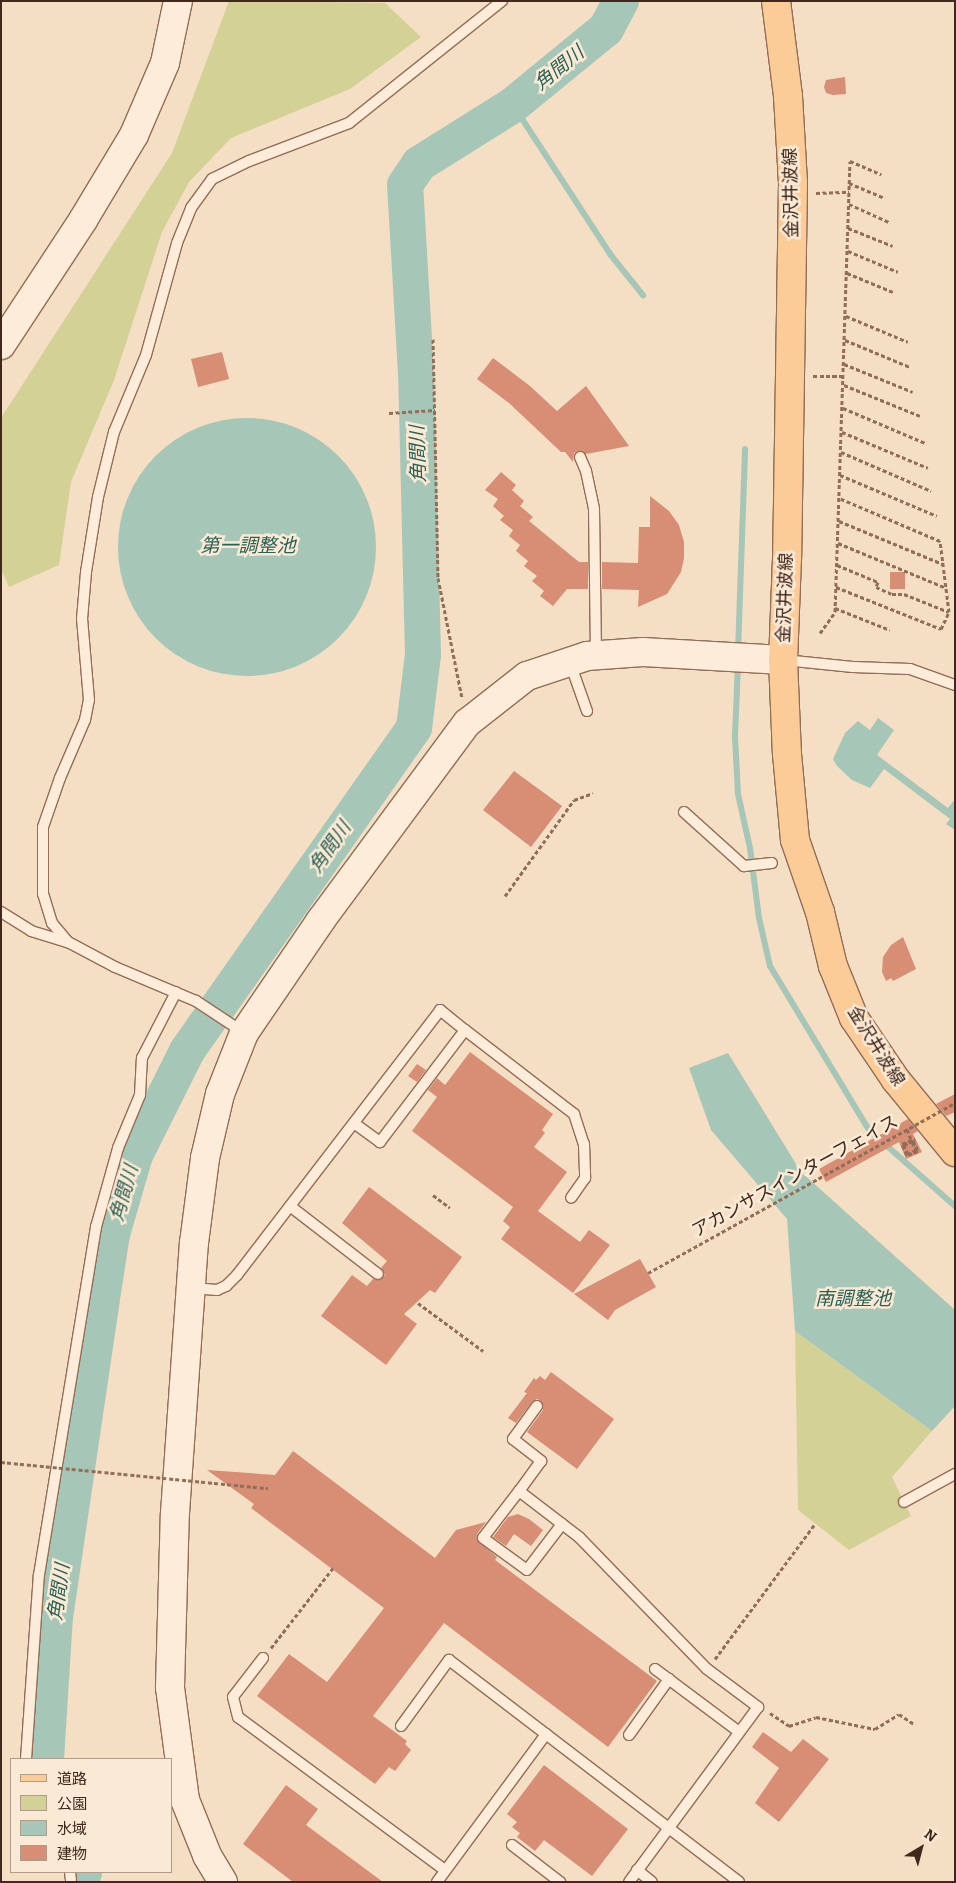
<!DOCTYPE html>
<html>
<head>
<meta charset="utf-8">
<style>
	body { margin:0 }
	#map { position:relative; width:956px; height:1883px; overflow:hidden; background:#f4dec4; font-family:Bitter,"Noto Sans JP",serif }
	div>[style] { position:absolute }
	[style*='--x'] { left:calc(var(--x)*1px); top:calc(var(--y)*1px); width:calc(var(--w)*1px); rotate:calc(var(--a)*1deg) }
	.green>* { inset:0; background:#d4d196 }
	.water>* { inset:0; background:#a6c6b8 }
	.round { border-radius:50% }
	.stream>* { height:6px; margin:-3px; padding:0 3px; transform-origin:3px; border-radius:3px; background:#a6c6b8 }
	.river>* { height:36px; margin:-18px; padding:0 18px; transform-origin:18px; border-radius:18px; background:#a6c6b8 }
	.building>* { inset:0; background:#d78e75 }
	.path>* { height:3px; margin-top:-1.5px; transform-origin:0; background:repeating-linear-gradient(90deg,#926d57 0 4px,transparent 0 6.5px) }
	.roads { filter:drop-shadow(1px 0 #926d57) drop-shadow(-1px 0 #926d57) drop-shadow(0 1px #926d57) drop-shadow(0 -1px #926d57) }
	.lane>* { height:10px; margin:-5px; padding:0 5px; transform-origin:5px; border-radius:5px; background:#fdecd9 }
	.secondary>* { height:28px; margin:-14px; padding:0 14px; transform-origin:14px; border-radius:14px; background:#fdecd9 }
	.primary>* { height:28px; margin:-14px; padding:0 14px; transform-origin:14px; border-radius:14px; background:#fbcc98 }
	.path-bridge>* { height:3px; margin-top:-1.5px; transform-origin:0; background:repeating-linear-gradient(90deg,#926d57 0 4px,transparent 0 6.5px) }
	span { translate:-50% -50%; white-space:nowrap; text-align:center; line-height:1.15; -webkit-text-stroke:5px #fae9d5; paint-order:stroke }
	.street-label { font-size:18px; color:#40281d }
	.water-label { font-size:19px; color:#2b6155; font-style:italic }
	.frame { position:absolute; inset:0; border:2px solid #40281d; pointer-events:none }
	.legend { position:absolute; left:10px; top:1758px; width:162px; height:115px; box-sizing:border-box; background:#fae9d5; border:1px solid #b09c8b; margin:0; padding:6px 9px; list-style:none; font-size:15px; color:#40281d }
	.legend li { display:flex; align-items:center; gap:10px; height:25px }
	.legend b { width:25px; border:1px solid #b09c8b }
	.north { position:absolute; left:896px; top:1823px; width:50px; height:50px; -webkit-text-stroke:4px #fae9d5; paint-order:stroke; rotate:37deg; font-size:14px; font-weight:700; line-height:20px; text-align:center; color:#40281d }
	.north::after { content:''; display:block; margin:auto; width:18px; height:22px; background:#40281d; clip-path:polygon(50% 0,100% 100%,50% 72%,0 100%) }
</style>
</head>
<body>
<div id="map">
	<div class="green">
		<div style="clip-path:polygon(229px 1px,385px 3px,421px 37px,350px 89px,231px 138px,189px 182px,162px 232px,114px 380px,71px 482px,59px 565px,9px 587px,1px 569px,1px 418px,172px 153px)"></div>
		<div style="clip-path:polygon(795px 1331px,932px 1431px,892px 1477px,911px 1516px,849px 1550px,798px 1510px)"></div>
	</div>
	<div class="water">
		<div class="round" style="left:118px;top:418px;width:258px;height:258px"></div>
		<div style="clip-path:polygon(878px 718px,894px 730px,877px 755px,948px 808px,955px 799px,955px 830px,946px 824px,950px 819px,884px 769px,870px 788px,852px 780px,837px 766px,833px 759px,845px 733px,858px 721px,870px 730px)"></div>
		<div style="clip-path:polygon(728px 1053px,801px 1172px,955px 1310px,955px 1406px,932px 1431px,795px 1331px,787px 1219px,711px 1130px,689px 1068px)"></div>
	</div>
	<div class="stream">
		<div style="--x:513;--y:105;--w:178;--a:56.9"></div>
		<div style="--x:610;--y:254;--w:53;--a:51.2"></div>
		<div style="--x:738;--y:652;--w:203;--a:-88"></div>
		<div style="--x:738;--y:664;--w:73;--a:92.4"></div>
		<div style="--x:735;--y:737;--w:57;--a:87"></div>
		<div style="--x:738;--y:794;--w:55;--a:77.5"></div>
		<div style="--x:750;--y:848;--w:71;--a:82.7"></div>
		<div style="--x:759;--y:918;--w:49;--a:77.1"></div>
		<div style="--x:770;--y:966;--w:192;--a:58.9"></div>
		<div style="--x:869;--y:1130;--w:115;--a:41.5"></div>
	</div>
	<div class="river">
		<div style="--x:46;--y:1759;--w:142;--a:-86.4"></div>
		<div style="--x:55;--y:1617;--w:315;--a:-81.6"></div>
		<div style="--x:101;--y:1305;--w:72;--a:-81.2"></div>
		<div style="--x:112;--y:1234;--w:82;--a:-73.8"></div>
		<div style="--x:135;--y:1155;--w:116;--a:-63.4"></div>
		<div style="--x:187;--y:1051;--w:395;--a:-54.9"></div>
		<div style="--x:414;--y:728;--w:74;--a:-83"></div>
		<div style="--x:423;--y:655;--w:281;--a:-91.4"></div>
		<div style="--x:416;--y:374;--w:189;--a:-93.3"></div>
		<div style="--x:405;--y:185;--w:25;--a:-56"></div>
		<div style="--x:419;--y:164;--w:111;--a:-32.1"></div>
		<div style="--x:513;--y:105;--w:120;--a:-39.3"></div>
		<div style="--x:606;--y:29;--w:32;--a:-62"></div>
		<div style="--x:84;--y:1872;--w:1;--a:90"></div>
	</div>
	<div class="building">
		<div style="clip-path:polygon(845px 77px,846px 94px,833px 95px,826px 93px,824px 87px,826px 80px)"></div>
		<div style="clip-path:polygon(222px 352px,229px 379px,198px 387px,191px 359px)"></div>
		<div style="clip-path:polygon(493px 358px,530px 386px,557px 411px,586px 386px,629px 446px,586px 454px,578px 451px,574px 453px,573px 462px,565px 452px,561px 452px,509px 403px,477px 379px)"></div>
		<div style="clip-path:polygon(501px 472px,516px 485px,512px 490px,524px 501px,520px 506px,533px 517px,529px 521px,579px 562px,588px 562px,588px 589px,567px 589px,553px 606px,540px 596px,544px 591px,532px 581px,537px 576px,524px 566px,528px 561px,516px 551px,520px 545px,509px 536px,513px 530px,500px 520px,504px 516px,493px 506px,498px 499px,485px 490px)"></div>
		<div style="clip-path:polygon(650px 496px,669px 511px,679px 525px,684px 542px,684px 558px,681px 572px,667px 594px,638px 607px,639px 590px,602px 589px,602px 562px,638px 563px,639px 527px,650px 527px)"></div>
		<div style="clip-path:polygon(890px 572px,905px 572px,905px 589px,890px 589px)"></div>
		<div style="clip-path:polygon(514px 771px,562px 806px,531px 847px,483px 810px)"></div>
		<div style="clip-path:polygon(903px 937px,916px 969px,893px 981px,891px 978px,886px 981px,882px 972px,883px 957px,891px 945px)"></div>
		<div style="clip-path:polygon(470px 1052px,553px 1114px,542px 1130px,545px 1133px,534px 1147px,567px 1172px,538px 1211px,580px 1242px,589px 1230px,610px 1245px,573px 1293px,501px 1239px,510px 1227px,503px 1221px,513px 1207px,412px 1131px,437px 1097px,428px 1090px,437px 1078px,445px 1085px)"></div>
		<div style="clip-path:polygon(417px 1064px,426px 1070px,417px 1082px,408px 1076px)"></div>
		<div style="clip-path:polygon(955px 1094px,955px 1112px,946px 1116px,936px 1104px)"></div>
		<div style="clip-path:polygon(908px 1119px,918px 1131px,913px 1134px,922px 1152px,906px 1159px,899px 1142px,826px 1182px,819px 1169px)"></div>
		<div style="clip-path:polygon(369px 1187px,462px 1257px,435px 1293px,430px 1290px,404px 1314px,417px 1324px,386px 1365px,321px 1316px,352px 1275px,367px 1286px,373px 1279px,380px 1280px,385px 1275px,381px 1268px,387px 1261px,342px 1223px)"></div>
		<div style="clip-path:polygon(640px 1259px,656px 1287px,615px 1310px,608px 1320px,574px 1294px)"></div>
		<div style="clip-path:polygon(551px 1372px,614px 1419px,577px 1469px,527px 1432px,543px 1410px,541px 1401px,537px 1399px,532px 1402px,516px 1423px,508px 1418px,527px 1393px,524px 1392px,534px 1378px,536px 1380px,540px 1376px,545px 1380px)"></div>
		<div style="clip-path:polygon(293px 1451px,435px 1558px,456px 1530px,486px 1522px,477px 1534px,477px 1540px,497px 1557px,495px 1560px,657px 1681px,608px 1747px,444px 1623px,373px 1716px,407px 1741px,405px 1744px,411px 1750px,395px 1771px,389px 1767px,375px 1784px,257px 1696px,289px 1654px,327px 1682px,384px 1608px,251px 1508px,254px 1504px,207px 1470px,275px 1475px)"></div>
		<div style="clip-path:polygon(518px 1514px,529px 1519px,543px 1530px,531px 1546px,514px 1534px,506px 1546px,493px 1537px,508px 1517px)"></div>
		<div style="clip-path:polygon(763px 1732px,791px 1752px,803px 1739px,829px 1759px,779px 1822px,755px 1803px,779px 1768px,752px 1747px)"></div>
		<div style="clip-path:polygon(544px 1765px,628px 1829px,592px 1876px,544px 1840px,535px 1851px,517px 1837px,520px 1833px,512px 1827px,517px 1822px,507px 1814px)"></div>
		<div style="clip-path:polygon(286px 1785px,318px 1809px,306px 1825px,383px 1882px,293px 1882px,243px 1844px)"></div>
	</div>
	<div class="path">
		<div style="--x:849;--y:183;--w:39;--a:23"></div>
		<div style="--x:816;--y:193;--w:33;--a:-2"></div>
		<div style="--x:849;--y:204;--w:44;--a:24.2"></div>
		<div style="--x:848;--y:228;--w:48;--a:21.8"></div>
		<div style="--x:848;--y:251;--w:54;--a:22.8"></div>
		<div style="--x:847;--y:273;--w:50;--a:22.4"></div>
		<div style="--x:846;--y:316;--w:67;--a:22.8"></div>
		<div style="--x:433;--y:339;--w:239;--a:88.8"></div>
		<div style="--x:438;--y:578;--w:122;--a:78.7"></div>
		<div style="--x:845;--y:340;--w:70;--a:22.6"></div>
		<div style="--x:844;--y:364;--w:74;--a:22.1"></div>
		<div style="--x:813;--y:376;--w:31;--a:0"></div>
		<div style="--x:844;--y:385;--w:82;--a:22.2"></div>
		<div style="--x:843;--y:408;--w:89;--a:23.1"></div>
		<div style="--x:389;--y:413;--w:46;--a:-3.7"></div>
		<div style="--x:842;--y:432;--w:93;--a:22.7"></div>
		<div style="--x:841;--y:452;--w:98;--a:23.4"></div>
		<div style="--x:840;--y:475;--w:105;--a:22.9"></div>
		<div style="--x:839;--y:521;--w:113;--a:22.5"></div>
		<div style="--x:838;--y:543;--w:117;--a:22.6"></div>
		<div style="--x:837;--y:565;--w:44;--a:22.5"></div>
		<div style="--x:878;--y:582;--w:5;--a:112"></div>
		<div style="--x:876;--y:587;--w:17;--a:24"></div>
		<div style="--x:892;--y:594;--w:12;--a:0"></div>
		<div style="--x:904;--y:594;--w:48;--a:21.8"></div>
		<div style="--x:836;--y:587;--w:113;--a:21.8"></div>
		<div style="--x:941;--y:629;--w:19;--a:-65"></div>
		<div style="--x:949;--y:612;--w:72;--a:-97.2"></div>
		<div style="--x:940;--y:541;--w:110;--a:-156.9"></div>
		<div style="--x:835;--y:608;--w:59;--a:21.8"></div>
		<div style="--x:820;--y:633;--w:26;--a:-54"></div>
		<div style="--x:835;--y:612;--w:451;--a:-88.1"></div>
		<div style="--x:850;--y:161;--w:34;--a:23"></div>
		<div style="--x:505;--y:896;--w:118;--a:-54.3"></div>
		<div style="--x:574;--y:800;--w:20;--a:-20"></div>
		<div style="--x:912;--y:1142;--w:9;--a:63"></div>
		<div style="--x:916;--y:1150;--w:9;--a:153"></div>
		<div style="--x:908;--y:1154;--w:10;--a:-114"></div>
		<div style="--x:904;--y:1145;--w:10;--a:-24"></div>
		<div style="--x:913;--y:1141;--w:10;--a:66"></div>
		<div style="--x:917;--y:1150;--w:11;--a:153"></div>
		<div style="--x:907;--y:1155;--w:11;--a:-112"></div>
		<div style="--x:903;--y:1145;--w:11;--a:-27"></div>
		<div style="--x:913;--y:1140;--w:12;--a:66"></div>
		<div style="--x:918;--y:1151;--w:12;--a:160"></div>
		<div style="--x:907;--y:1155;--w:12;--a:-114"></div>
		<div style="--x:902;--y:1144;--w:14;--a:-21"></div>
		<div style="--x:433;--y:1195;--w:21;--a:37"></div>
		<div style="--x:418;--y:1303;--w:81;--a:36.4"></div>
		<div style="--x:271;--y:1648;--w:101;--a:-52.2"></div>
		<div style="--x:715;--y:1659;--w:168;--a:-53.5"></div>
		<div style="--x:770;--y:1713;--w:23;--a:34"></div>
		<div style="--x:789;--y:1726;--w:28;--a:-18"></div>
		<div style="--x:816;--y:1717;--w:60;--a:11.5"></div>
		<div style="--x:875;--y:1729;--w:28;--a:-32"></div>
		<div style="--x:899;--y:1714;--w:18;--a:34"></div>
	</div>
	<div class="roads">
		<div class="lane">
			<div style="--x:580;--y:457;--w:15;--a:67"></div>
			<div style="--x:586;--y:471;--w:39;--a:78"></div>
			<div style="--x:594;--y:509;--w:145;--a:89.2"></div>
			<div style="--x:784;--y:660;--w:69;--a:5.8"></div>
			<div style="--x:853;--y:667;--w:57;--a:2"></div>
			<div style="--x:910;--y:669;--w:48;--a:19.6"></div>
			<div style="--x:570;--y:663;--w:51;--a:70.5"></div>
			<div style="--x:684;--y:812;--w:81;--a:42"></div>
			<div style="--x:744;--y:866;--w:28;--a:-6"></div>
			<div style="--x:1;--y:912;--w:36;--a:32"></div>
			<div style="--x:31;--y:931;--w:39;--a:17"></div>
			<div style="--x:68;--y:942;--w:53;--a:28"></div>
			<div style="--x:115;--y:967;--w:88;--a:22.8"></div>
			<div style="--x:196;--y:1001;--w:56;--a:33.4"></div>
			<div style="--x:68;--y:942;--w:25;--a:-130"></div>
			<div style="--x:52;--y:923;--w:30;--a:-107"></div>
			<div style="--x:43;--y:894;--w:67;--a:-90"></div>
			<div style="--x:43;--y:827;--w:52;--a:-70.9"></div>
			<div style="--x:60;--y:778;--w:63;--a:-66.7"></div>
			<div style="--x:85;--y:720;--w:20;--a:-79"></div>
			<div style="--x:89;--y:700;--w:81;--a:-94.9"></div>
			<div style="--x:82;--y:619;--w:47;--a:-85.1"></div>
			<div style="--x:86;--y:572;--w:76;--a:-80.9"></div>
			<div style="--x:98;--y:497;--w:67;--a:-76.2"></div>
			<div style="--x:114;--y:432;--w:83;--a:-67.4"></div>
			<div style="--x:146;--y:355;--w:116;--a:-74.5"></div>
			<div style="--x:177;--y:243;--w:38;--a:-68"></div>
			<div style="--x:191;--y:208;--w:36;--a:-54"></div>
			<div style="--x:212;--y:179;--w:41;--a:-25.9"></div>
			<div style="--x:249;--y:161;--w:107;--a:-20.8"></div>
			<div style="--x:349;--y:123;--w:196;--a:-38.6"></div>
			<div style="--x:465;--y:1030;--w:138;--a:37.6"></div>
			<div style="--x:574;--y:1114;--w:32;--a:72"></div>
			<div style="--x:584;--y:1144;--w:34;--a:88"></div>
			<div style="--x:585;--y:1178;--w:24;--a:125"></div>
			<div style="--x:290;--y:1206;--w:111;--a:37.7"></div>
			<div style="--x:193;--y:1288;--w:24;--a:5"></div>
			<div style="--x:217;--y:1290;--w:10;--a:-24"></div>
			<div style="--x:226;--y:1286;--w:16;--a:-45"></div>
			<div style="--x:237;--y:1275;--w:334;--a:-52.5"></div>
			<div style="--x:440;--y:1010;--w:32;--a:39"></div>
			<div style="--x:465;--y:1030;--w:141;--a:127.2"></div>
			<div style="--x:380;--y:1142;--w:32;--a:-144"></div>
			<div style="--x:537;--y:1406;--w:41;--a:126"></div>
			<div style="--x:513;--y:1439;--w:36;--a:38"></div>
			<div style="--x:541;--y:1461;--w:37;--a:126"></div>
			<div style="--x:519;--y:1491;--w:76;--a:37.5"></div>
			<div style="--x:579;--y:1537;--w:184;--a:45.9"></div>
			<div style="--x:707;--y:1669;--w:64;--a:36.7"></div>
			<div style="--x:758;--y:1707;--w:217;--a:126.4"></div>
			<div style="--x:519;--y:1491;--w:59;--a:127.5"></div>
			<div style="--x:483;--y:1538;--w:54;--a:36"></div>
			<div style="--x:527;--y:1570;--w:58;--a:-52.7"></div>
			<div style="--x:904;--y:1502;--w:58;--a:-28.8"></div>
			<div style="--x:263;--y:1658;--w:49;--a:127.6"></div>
			<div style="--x:233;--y:1697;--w:21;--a:76"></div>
			<div style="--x:238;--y:1717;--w:257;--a:36.5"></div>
			<div style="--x:655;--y:1669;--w:104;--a:36.8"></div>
			<div style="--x:401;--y:1726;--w:82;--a:-54"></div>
			<div style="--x:449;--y:1660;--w:365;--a:37.4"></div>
			<div style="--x:629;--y:1735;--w:69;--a:-54.5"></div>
			<div style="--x:26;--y:1759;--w:184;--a:-86"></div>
			<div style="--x:39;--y:1575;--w:353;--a:-80.7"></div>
			<div style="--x:96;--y:1227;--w:82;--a:-74.4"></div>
			<div style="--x:118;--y:1148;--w:57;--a:-67.5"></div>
			<div style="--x:140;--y:1095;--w:37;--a:-87"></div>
			<div style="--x:142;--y:1058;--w:74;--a:-62.7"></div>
			<div style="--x:512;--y:1845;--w:61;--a:37.6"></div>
			<div style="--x:637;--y:1870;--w:19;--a:39"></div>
			<div style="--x:70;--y:1872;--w:8;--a:83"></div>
			<div style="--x:437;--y:1882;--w:184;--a:-53.6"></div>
		</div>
		<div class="secondary">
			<div style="--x:1;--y:345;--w:149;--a:-56.7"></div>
			<div style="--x:83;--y:220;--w:99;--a:-59"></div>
			<div style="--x:134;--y:135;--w:78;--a:-66.7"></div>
			<div style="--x:165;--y:63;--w:63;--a:-78.2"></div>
			<div style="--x:223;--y:1882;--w:31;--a:-121"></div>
			<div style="--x:207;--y:1855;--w:59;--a:-111.8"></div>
			<div style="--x:185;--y:1800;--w:114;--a:-97.6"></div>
			<div style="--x:170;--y:1687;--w:174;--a:-88.4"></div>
			<div style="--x:175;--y:1513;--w:271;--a:-86"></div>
			<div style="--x:194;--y:1243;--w:86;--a:-82.6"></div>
			<div style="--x:205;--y:1158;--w:66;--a:-76.8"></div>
			<div style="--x:220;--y:1094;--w:66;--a:-68.5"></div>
			<div style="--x:244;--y:1033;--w:137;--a:-55.7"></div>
			<div style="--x:321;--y:920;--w:245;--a:-53.5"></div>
			<div style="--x:467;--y:723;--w:76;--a:-38.1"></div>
			<div style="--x:527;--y:676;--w:63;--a:-18.4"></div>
			<div style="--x:587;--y:656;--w:56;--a:-4.1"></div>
			<div style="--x:643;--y:652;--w:140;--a:3.3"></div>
		</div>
		<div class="primary">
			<div style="--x:776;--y:1;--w:96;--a:82.8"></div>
			<div style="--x:788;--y:96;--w:88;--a:86.7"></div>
			<div style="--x:793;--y:184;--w:374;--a:90.9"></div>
			<div style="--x:787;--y:558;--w:102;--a:92.2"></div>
			<div style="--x:783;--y:660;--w:94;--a:87.6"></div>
			<div style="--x:787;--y:754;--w:86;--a:84.7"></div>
			<div style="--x:795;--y:840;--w:76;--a:70.9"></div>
			<div style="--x:820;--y:912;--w:56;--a:76.5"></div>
			<div style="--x:833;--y:966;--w:56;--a:68"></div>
			<div style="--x:854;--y:1018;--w:75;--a:55.9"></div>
			<div style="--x:896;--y:1080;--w:93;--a:50.7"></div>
		</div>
	</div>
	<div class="path-bridge">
		<div style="--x:907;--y:1129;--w:14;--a:69"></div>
		<div style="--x:648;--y:1273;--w:351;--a:-29"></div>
		<div style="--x:1;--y:1462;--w:268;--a:5.6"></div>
	</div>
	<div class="street-label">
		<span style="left:791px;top:193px;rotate:-91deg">金沢井波線</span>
		<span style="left:785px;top:598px;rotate:-88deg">金沢井波線</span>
		<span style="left:876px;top:1046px;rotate:58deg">金沢井波線</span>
		<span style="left:795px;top:1176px;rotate:-29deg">アカンサスインターフェイス</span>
	</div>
	<div class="water-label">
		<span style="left:559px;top:68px;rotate:-39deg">角間川</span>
		<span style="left:418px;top:454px;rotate:-92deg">角間川</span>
		<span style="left:248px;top:546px">第一調整池</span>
		<span style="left:330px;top:847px;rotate:-55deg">角間川</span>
		<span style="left:124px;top:1193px;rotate:-74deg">角間川</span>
		<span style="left:853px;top:1299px">南調整池</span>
		<span style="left:59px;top:1592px;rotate:-82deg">角間川</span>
	</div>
	<div class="frame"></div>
	<ul class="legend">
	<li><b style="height:6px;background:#fbcc98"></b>道路</li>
	<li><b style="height:14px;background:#d4d196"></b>公園</li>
	<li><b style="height:14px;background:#a6c6b8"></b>水域</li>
	<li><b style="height:14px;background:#d78e75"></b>建物</li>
	</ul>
	<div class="north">N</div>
</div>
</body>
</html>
